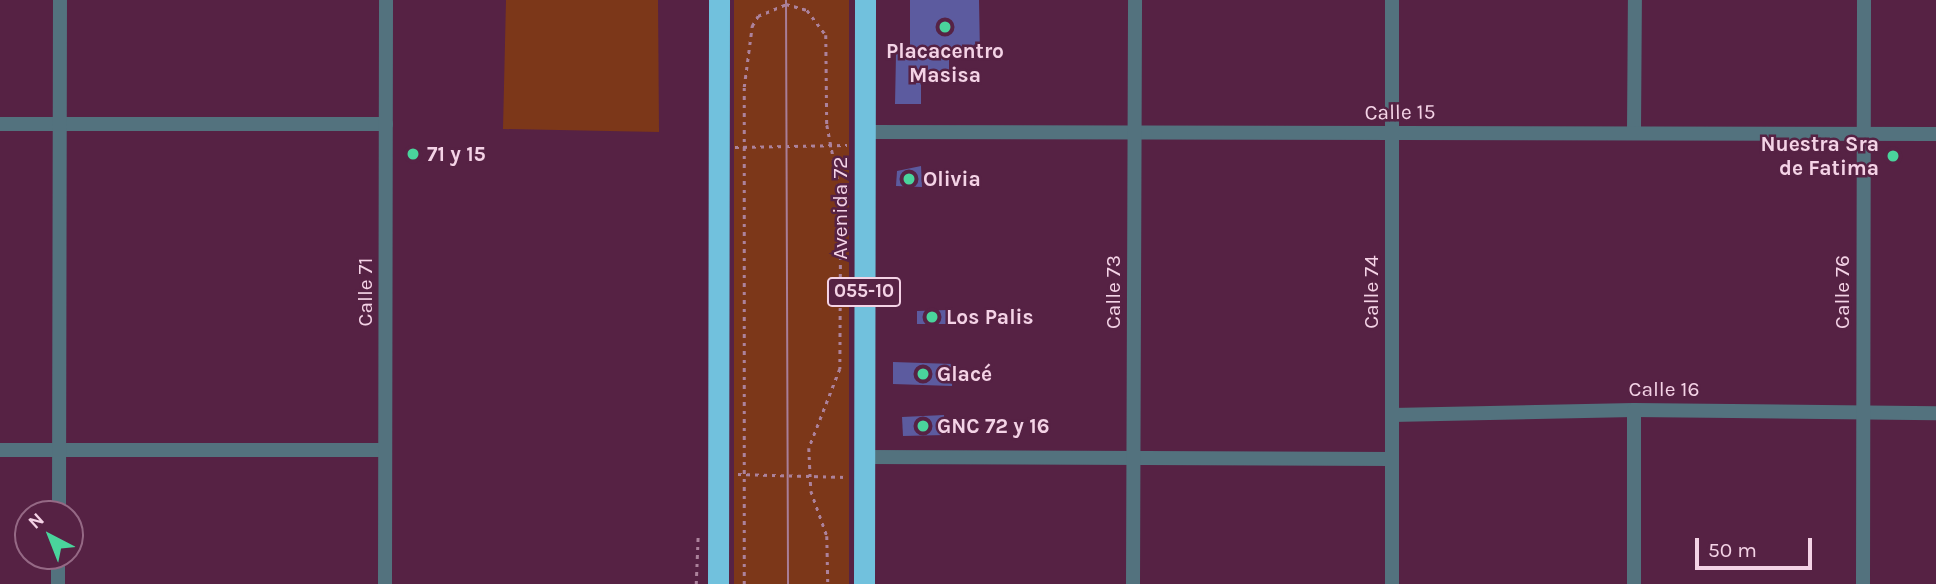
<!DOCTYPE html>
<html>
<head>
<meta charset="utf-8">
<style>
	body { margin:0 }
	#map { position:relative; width:1936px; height:584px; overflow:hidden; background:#562244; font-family:Karla,sans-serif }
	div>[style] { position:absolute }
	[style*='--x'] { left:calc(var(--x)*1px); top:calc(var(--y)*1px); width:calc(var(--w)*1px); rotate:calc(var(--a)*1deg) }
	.green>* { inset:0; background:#7c3719 }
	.building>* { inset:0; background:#5c5b9f }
	.path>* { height:2.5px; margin-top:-1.25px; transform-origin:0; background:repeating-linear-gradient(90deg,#ac829c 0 3.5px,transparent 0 8.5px) }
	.street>* { height:14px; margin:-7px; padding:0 7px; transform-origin:7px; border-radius:7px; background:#53727e }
	.highway>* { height:21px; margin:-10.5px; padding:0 10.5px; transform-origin:10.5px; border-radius:10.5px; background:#71c1dd }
	.tram>* { height:2px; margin:-1px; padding:0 1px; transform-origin:1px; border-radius:1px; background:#a87e98 }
	.dots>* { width:19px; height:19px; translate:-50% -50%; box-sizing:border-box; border:4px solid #562244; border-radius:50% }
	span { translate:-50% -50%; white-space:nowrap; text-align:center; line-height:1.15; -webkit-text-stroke:5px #562244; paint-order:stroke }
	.shield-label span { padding:2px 5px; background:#562244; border:2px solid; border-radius:5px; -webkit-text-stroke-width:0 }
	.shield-label { font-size:19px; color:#f4d3e6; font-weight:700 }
	.poi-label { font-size:21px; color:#f4d3e6; font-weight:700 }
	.right { translate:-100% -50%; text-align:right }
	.left { translate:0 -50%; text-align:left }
	.street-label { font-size:21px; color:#f4d3e6 }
	.north { position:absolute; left:14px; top:500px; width:70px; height:70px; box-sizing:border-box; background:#562244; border:2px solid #956985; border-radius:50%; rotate:318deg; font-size:19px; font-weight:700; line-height:28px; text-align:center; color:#f4d3e6 }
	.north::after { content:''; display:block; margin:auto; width:24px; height:32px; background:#4ad49c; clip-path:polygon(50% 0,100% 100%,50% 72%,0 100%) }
	.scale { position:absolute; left:1695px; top:538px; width:117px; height:32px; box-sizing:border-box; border:4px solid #f4d3e6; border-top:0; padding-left:9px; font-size:21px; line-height:24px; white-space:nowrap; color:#f4d3e6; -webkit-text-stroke:5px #562244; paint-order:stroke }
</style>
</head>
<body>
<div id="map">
	<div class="green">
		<div style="clip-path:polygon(506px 0,658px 0,659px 132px,503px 129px)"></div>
		<div style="clip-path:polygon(734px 0,849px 0,849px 584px,734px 584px)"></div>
	</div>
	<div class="building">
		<div style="clip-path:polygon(910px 0,979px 0,980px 54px,949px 55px,949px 79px,921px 79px,921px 104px,895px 104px,896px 54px,910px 55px)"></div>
		<div style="clip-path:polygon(921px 166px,922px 187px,896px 186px,897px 171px)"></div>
		<div style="clip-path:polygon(947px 310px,947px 324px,917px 324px,917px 311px)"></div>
		<div style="clip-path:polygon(893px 362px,953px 364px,952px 386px,893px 384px)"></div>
		<div style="clip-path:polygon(944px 415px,945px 435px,903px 436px,902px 417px)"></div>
	</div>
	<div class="path">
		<div style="--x:735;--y:147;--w:112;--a:-1"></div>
		<div style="--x:738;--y:474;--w:109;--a:1.6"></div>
		<div style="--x:696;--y:584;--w:49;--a:-87.7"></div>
		<div style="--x:744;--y:584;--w:497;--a:-90"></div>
		<div style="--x:744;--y:87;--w:62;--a:-82.5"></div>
		<div style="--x:752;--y:26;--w:12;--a:-59"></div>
		<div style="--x:758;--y:16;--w:30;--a:-23"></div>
		<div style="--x:786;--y:4;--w:22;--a:16"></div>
		<div style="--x:807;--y:10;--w:31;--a:53"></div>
		<div style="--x:826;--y:35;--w:90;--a:89.4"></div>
		<div style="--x:827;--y:125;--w:73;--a:79"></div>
		<div style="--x:841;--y:197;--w:172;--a:90.3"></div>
		<div style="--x:840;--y:369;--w:85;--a:111.4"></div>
		<div style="--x:809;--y:448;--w:43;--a:87.3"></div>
		<div style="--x:811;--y:491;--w:48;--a:70.4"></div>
		<div style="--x:827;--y:536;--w:48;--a:88.8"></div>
	</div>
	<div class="street">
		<div style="--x:0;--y:124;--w:386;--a:0"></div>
		<div style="--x:1634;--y:130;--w:130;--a:-89.6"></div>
		<div style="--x:865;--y:132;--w:1071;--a:0.11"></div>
		<div style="--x:1392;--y:415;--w:242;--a:-1.2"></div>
		<div style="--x:1634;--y:410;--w:302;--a:0.6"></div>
		<div style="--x:0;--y:450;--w:385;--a:0"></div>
		<div style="--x:864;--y:457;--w:528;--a:0.22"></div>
		<div style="--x:59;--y:514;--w:514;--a:-89.89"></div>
		<div style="--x:58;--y:584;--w:28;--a:-90"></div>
		<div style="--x:385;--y:584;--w:584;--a:-89.9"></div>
		<div style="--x:1133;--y:584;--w:584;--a:-89.8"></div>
		<div style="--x:1392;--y:584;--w:584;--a:-90"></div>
		<div style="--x:1634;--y:584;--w:174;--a:-90"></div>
		<div style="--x:1863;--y:584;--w:584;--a:-89.9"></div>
	</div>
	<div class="highway">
		<div style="--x:718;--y:584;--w:584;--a:-89.9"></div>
		<div style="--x:864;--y:584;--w:584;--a:-89.9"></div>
	</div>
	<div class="tram">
		<div style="--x:786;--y:0;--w:584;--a:89.8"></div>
	</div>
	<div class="dots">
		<div style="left:945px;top:27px;background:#4ad49c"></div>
		<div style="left:413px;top:154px;background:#4ad49c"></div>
		<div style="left:1893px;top:156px;background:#4ad49c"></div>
		<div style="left:909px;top:179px;background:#4ad49c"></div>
		<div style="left:932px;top:317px;background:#4ad49c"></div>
		<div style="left:923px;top:374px;background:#4ad49c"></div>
		<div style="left:923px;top:426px;background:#4ad49c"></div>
	</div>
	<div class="shield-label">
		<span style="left:864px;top:292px">055-10</span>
	</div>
	<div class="poi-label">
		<span style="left:945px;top:63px">Placacentro<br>Masisa</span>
		<span class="right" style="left:1879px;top:156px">Nuestra Sra<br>de Fatima</span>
		<span class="left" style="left:427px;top:154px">71 y 15</span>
		<span class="left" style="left:923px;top:179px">Olivia</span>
		<span class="left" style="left:946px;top:317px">Los Palis</span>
		<span class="left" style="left:937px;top:374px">Glacé</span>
		<span class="left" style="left:937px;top:426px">GNC 72 y 16</span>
	</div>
	<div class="street-label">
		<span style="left:1400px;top:112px;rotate:-1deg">Calle 15</span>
		<span style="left:840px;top:208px;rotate:-90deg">Avenida 72</span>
		<span style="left:365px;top:292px;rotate:-90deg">Calle 71</span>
		<span style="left:1113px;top:292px;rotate:-90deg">Calle 73</span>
		<span style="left:1371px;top:292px;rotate:-90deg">Calle 74</span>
		<span style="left:1842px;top:292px;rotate:-90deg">Calle 76</span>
		<span style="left:1664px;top:389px">Calle 16</span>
	</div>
	<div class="north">N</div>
	<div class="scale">50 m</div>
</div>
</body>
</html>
